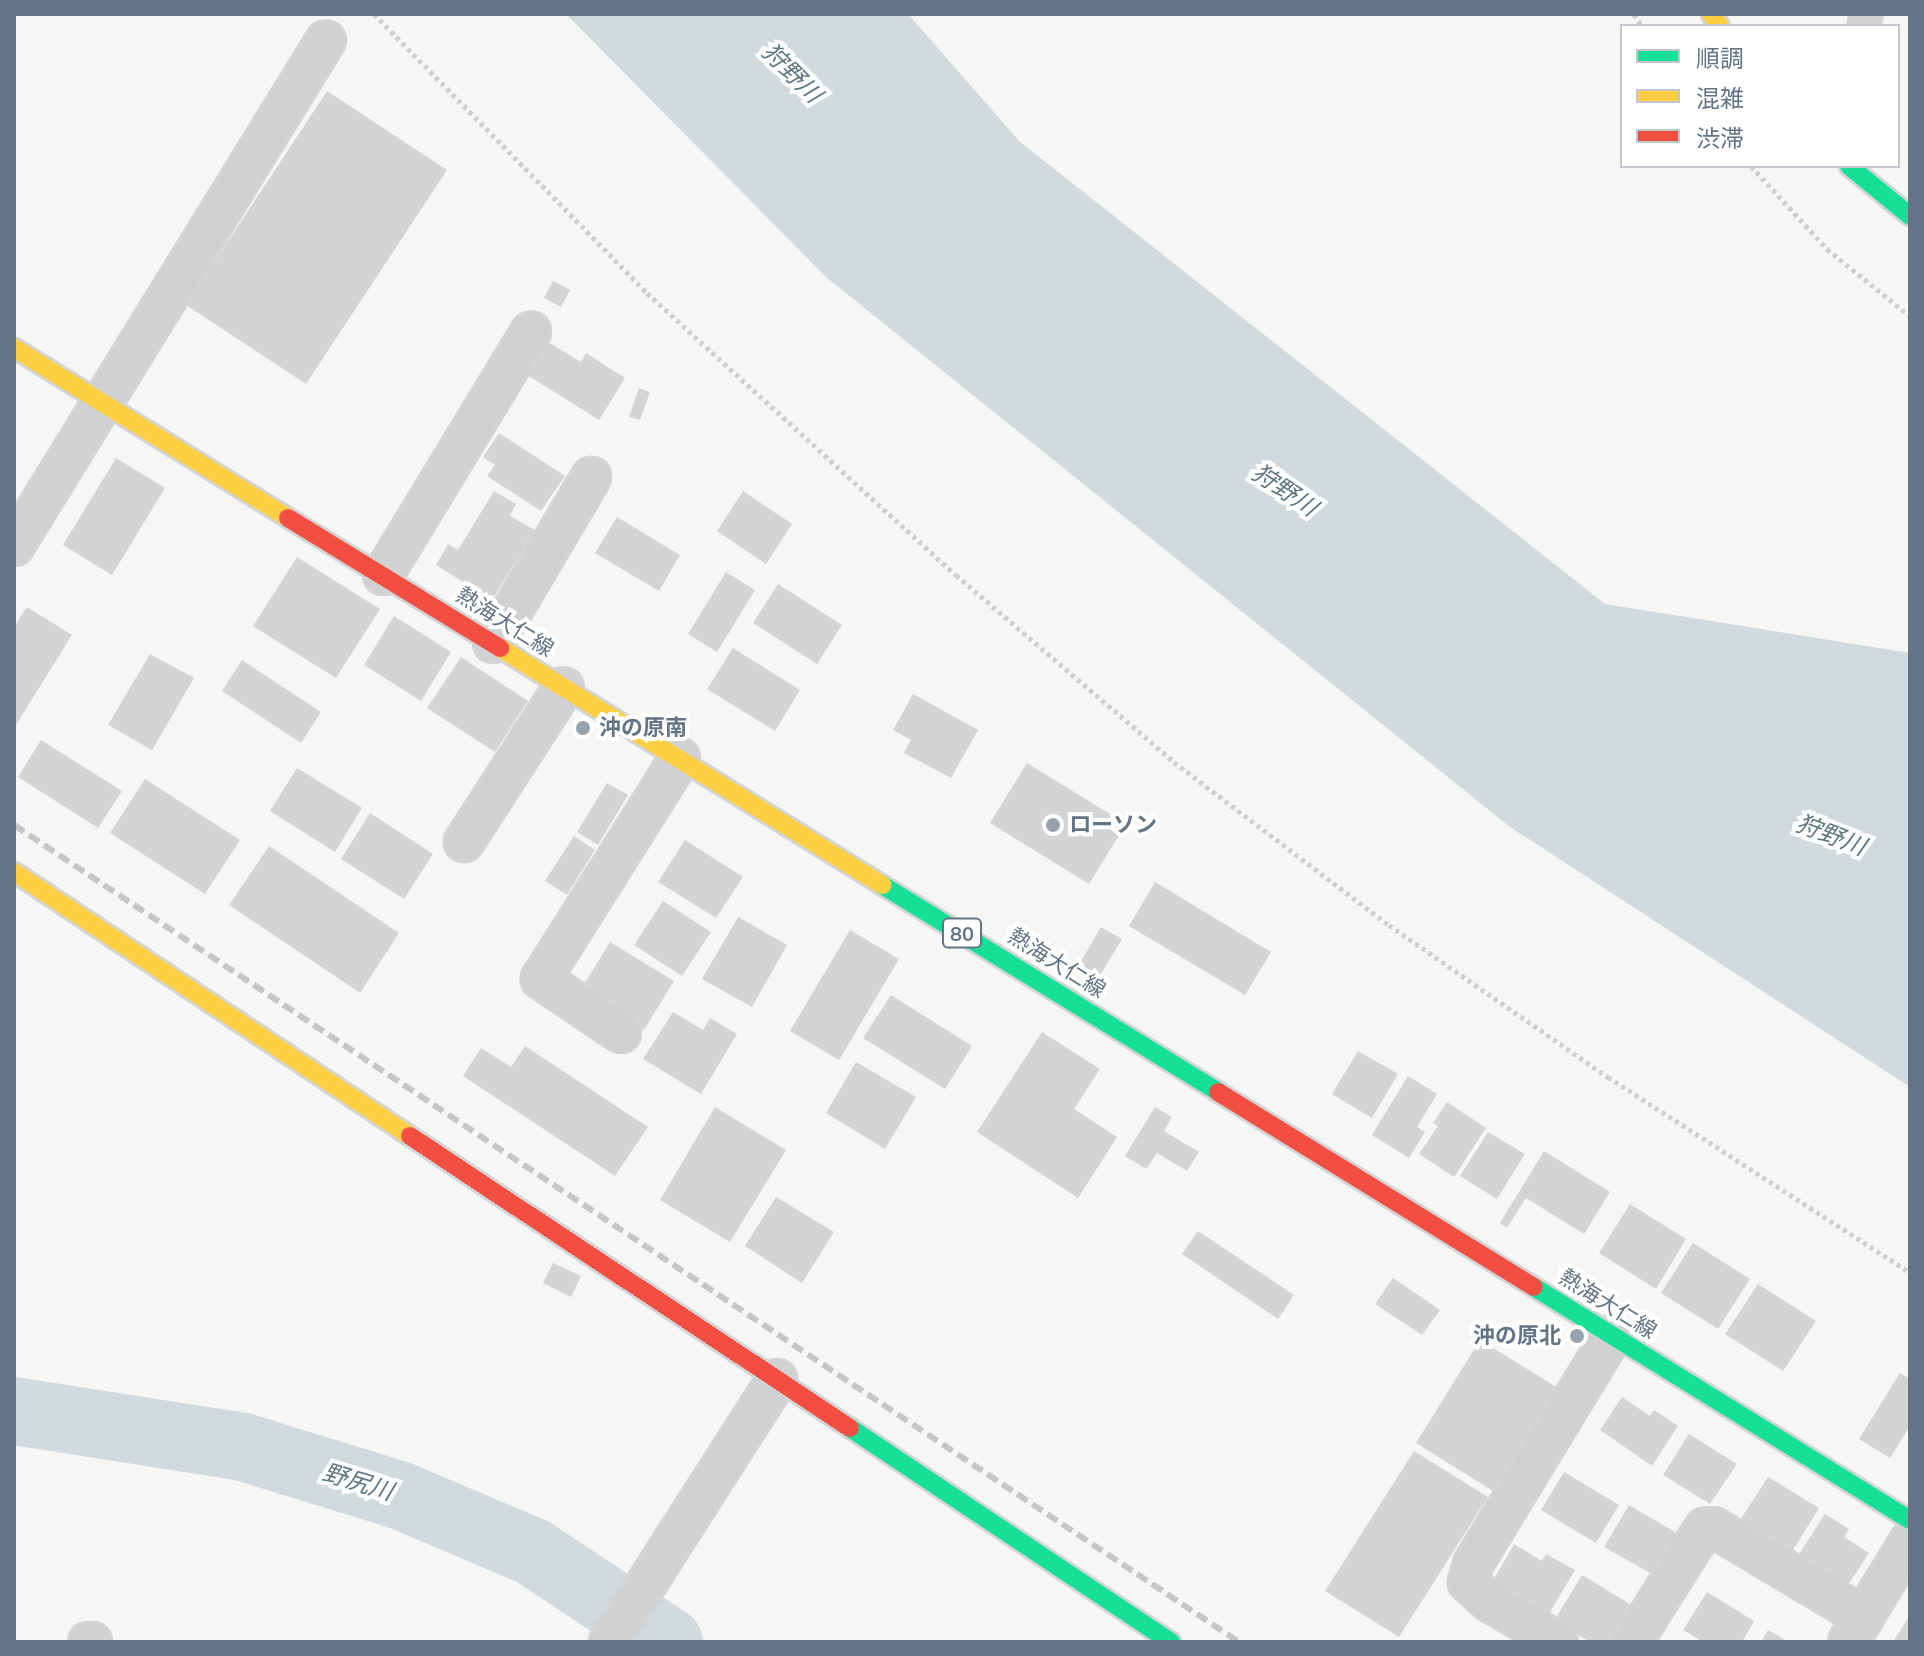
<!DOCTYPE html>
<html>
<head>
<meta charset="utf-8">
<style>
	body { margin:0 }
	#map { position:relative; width:1924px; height:1656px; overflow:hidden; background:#f6f6f5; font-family:Mulish,"Noto Sans JP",sans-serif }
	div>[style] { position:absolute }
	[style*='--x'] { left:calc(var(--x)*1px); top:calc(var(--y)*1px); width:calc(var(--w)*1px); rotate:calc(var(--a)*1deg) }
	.water>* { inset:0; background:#d3dade }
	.river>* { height:68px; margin:-34px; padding:0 34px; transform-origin:34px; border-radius:34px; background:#d3dade }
	.building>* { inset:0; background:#d3d4d5 }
	.path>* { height:5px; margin-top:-2.5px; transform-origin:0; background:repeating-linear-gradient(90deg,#cecfd0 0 4px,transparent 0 8px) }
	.roads { filter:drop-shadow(2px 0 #d2d4d5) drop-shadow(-2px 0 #d2d4d5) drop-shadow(0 2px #d2d4d5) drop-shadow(0 -2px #d2d4d5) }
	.street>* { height:38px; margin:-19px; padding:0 19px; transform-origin:19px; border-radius:19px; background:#d0d1d2 }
	.fast>* { height:18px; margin:-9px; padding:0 9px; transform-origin:9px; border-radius:9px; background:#16e098 }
	.slow>* { height:18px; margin:-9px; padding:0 9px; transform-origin:9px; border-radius:9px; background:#ffcf43 }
	.jam>* { height:18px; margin:-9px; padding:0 9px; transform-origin:9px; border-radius:9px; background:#f24e42 }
	.rail>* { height:6px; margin-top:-3px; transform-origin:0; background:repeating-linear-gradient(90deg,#c6c6c8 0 12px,transparent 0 18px) }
	.dots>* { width:22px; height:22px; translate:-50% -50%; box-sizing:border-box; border:4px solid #fff; border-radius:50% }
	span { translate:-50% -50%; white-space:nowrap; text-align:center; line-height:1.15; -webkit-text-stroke:8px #fff; paint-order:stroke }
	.shield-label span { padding:2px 6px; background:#fff; border:2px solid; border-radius:6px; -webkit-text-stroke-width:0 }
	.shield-label { font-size:20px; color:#647487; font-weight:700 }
	.street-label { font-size:22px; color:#647487 }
	.poi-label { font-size:22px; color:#647487; font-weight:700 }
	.left { translate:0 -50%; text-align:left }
	.right { translate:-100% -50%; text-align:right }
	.water-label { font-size:24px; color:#5f7783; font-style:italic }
	.frame { position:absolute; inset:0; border:16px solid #647487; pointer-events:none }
	.legend { position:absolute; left:1620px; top:24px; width:280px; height:144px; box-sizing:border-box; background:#fff; border:2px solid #c1c7cf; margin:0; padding:10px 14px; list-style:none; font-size:24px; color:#647487 }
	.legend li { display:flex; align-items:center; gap:16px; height:40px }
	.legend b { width:40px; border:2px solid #c1c7cf }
</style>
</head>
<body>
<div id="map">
	<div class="water">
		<div style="clip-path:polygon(566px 14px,908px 14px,1019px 141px,1605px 604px,1910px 653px,1910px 1087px,1510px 827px,826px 277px)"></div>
	</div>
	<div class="river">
		<div style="--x:14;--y:1411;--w:232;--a:8.9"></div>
		<div style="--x:243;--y:1447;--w:163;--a:17.1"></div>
		<div style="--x:399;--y:1495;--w:146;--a:23"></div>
		<div style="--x:533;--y:1552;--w:163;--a:33.5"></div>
	</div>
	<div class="building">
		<div style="clip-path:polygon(1848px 14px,1885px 14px,1882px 26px,1846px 26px)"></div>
		<div style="clip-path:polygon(327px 91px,447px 170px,306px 384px,186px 305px)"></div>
		<div style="clip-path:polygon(553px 281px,570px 290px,561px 307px,544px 298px)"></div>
		<div style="clip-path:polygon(545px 340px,581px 362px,586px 353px,625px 378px,599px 420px,524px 373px)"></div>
		<div style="clip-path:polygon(639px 388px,650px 392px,640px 420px,629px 417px)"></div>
		<div style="clip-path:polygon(499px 433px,565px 476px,541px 511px,487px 476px,495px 465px,483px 457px)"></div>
		<div style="clip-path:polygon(116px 458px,165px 488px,112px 575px,63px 545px)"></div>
		<div style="clip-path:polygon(494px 491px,516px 504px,510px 516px,535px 530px,492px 600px,436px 565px,448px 544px,458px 550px)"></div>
		<div style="clip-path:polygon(743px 491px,792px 524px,766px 564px,717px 531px)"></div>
		<div style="clip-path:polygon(617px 517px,680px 555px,659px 591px,595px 553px)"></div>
		<div style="clip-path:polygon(297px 557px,380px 609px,336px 678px,253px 626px)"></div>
		<div style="clip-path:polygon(726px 572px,755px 590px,717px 652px,688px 634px)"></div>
		<div style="clip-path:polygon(778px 584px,842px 625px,817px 664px,753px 623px)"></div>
		<div style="clip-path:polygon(27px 607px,72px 635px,14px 728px,14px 627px)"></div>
		<div style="clip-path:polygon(394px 616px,451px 652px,421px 701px,364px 665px)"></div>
		<div style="clip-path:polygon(733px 648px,800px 690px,775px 731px,707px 689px)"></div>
		<div style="clip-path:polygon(150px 654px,194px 678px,152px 750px,108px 725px)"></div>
		<div style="clip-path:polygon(461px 657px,528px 701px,495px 752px,427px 708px)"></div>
		<div style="clip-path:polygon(242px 660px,321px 712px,301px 743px,222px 691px)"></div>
		<div style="clip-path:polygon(913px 694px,978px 730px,951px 778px,904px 753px,911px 740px,893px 730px)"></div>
		<div style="clip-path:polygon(41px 740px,122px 791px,98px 828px,18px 777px)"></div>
		<div style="clip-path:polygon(1027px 763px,1126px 824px,1089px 884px,990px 823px)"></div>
		<div style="clip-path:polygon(297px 768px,362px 808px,335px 852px,270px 811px)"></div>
		<div style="clip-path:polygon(145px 779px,240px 840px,205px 894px,110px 833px)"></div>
		<div style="clip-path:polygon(607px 783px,628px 795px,598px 845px,577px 832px)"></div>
		<div style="clip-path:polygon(370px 813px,433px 854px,404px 899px,341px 859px)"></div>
		<div style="clip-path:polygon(574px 836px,595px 850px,567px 895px,545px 881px)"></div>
		<div style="clip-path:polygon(685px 840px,743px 877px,716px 918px,658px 882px)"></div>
		<div style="clip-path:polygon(269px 846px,399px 933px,360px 993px,229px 905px)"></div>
		<div style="clip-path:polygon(1155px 882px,1271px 952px,1245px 995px,1129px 926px)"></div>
		<div style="clip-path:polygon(663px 901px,711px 932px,682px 976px,634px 945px)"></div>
		<div style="clip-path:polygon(738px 917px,787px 945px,752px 1007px,702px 979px)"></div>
		<div style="clip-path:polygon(1101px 927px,1122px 939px,1099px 977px,1079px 965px)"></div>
		<div style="clip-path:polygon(850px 930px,899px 959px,839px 1060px,790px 1031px)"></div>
		<div style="clip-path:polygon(610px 942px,674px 981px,644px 1030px,580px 991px)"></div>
		<div style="clip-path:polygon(891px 995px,972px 1046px,945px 1089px,863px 1038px)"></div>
		<div style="clip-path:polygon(673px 1012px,703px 1030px,710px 1018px,737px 1034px,701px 1094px,643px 1059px)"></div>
		<div style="clip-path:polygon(1042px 1032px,1100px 1069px,1074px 1109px,1117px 1137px,1078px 1198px,977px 1132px)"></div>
		<div style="clip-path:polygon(525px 1046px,648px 1127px,615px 1176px,463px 1076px,481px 1048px,511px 1067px)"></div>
		<div style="clip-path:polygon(1358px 1051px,1398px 1074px,1372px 1118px,1332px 1094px)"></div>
		<div style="clip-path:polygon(856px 1062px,916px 1097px,885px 1149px,826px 1113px)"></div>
		<div style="clip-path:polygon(1408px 1076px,1437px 1094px,1417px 1127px,1425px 1132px,1409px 1158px,1372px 1135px)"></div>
		<div style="clip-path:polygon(1447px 1102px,1486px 1128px,1454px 1177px,1419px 1154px,1438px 1126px,1433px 1123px)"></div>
		<div style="clip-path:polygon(715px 1107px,786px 1150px,730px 1242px,660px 1200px)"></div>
		<div style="clip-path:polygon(1155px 1107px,1172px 1117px,1164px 1131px,1199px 1152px,1187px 1171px,1157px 1153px,1146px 1169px,1125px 1156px)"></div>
		<div style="clip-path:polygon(1488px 1132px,1525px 1154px,1497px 1199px,1460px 1176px)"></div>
		<div style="clip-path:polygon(1544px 1151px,1610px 1192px,1584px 1234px,1526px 1198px,1507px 1228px,1500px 1223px)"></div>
		<div style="clip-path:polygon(776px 1197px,834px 1232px,802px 1283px,745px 1246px)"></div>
		<div style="clip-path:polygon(1630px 1204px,1686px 1239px,1656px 1289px,1599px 1253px)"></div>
		<div style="clip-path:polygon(1198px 1231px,1294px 1295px,1278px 1319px,1182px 1254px)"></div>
		<div style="clip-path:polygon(1693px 1243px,1750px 1279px,1718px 1329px,1661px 1293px)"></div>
		<div style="clip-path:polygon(553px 1263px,581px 1276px,571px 1297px,543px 1283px)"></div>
		<div style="clip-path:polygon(1393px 1278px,1440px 1310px,1422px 1335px,1375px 1304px)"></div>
		<div style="clip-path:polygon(1758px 1284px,1816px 1321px,1783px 1371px,1725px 1334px)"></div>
		<div style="clip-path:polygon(1480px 1340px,1558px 1388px,1493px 1491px,1416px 1443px)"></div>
		<div style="clip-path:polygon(1900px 1373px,1910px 1379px,1910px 1426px,1890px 1458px,1859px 1439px)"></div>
		<div style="clip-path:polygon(1622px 1397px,1650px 1416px,1654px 1410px,1678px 1426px,1652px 1466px,1600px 1430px)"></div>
		<div style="clip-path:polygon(1689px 1434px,1737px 1464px,1710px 1504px,1663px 1475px)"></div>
		<div style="clip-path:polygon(1414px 1451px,1488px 1497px,1399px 1637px,1325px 1591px)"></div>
		<div style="clip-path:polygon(1564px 1472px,1619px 1505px,1596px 1543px,1541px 1510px)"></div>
		<div style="clip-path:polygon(1768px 1477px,1819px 1508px,1792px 1552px,1740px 1520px)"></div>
		<div style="clip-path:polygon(1629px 1505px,1682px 1536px,1657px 1577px,1604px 1547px)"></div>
		<div style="clip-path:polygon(1825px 1514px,1849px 1529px,1844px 1537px,1869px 1553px,1846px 1588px,1797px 1557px)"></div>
		<div style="clip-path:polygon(1514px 1544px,1542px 1561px,1546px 1554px,1575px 1570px,1549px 1614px,1493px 1581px)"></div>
		<div style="clip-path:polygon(1582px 1575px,1638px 1609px,1617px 1642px,1590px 1642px,1554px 1621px)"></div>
		<div style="clip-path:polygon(1707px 1592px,1754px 1621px,1742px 1642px,1703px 1642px,1683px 1630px)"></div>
		<div style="clip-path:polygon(1910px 1615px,1910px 1642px,1893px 1642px)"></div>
		<div style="clip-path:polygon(1768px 1630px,1789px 1642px,1761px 1642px)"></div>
	</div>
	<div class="path">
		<div style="--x:374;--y:14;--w:390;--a:45.6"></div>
		<div style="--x:647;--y:293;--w:418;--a:42.4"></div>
		<div style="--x:956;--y:575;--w:287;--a:40.6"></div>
		<div style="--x:1174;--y:762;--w:270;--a:37.2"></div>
		<div style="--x:1389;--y:925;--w:267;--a:34.8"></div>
		<div style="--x:1608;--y:1077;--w:359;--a:32.9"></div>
		<div style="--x:1634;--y:14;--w:14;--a:56"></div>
		<div style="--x:1751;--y:166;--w:113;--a:47.5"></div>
		<div style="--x:1827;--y:249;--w:107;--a:38.9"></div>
	</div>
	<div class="roads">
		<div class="street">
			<div style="--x:14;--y:546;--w:594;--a:-58.34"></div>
			<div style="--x:383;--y:575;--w:285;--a:-58.7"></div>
			<div style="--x:493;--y:643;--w:193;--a:-59.4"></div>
			<div style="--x:464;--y:842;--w:184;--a:-57.2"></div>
			<div style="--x:621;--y:1033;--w:97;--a:-146"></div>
			<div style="--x:541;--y:979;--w:261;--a:-57.8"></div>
			<div style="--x:88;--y:1642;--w:4;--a:0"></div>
			<div style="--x:609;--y:1642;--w:312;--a:-57.4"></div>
			<div style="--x:1558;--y:1642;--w:79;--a:-149.5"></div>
			<div style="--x:1490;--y:1602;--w:30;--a:-138"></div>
			<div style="--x:1468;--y:1582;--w:19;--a:-74"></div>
			<div style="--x:1473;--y:1564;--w:268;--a:-58.7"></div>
			<div style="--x:1632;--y:1642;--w:109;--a:-57.8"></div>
			<div style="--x:1690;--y:1550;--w:27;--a:-56"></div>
			<div style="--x:1705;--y:1528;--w:8;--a:-7"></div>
			<div style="--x:1713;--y:1527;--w:176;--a:30.8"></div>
			<div style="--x:1848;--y:1642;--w:119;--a:-58.5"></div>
		</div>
		<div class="fast">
			<div style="--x:1849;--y:166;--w:79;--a:39.3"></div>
			<div style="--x:882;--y:885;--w:395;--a:31.6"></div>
			<div style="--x:1534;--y:1287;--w:442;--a:31.8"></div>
			<div style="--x:850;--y:1428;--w:386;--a:33.7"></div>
		</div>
		<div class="slow">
			<div style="--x:1711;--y:14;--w:15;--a:53"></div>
			<div style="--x:14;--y:348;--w:322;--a:31.8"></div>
			<div style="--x:500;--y:648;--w:450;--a:31.8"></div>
			<div style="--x:14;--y:872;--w:476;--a:33.7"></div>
		</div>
		<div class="jam">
			<div style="--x:288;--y:518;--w:249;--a:31.5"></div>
			<div style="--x:1218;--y:1092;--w:371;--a:31.7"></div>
			<div style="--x:410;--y:1136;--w:528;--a:33.57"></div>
		</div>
	</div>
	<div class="rail">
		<div style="--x:14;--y:825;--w:1472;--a:33.7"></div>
	</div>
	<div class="dots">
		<div style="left:583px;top:728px;background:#97a2ae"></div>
		<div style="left:1053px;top:825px;background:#97a2ae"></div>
		<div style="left:1577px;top:1336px;background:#97a2ae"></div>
	</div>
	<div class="shield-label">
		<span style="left:962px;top:933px">80</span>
	</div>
	<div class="street-label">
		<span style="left:505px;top:622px;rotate:32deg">熱海大仁線</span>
		<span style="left:1057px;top:963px;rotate:32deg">熱海大仁線</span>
		<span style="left:1608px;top:1304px;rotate:32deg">熱海大仁線</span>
	</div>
	<div class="poi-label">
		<span class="left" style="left:599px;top:728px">沖の原南</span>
		<span class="left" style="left:1069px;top:825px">ローソン</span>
		<span class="right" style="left:1561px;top:1336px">沖の原北</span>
	</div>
	<div class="water-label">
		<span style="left:792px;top:73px;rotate:45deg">狩野川</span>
		<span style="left:1285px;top:490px;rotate:34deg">狩野川</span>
		<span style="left:1831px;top:835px;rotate:21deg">狩野川</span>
		<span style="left:358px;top:1482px;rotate:17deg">野尻川</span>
	</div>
	<div class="frame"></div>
	<ul class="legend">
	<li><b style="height:10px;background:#16e098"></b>順調</li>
	<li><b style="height:10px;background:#ffcf43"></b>混雑</li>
	<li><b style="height:10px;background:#f24e42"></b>渋滞</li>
	</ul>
</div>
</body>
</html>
